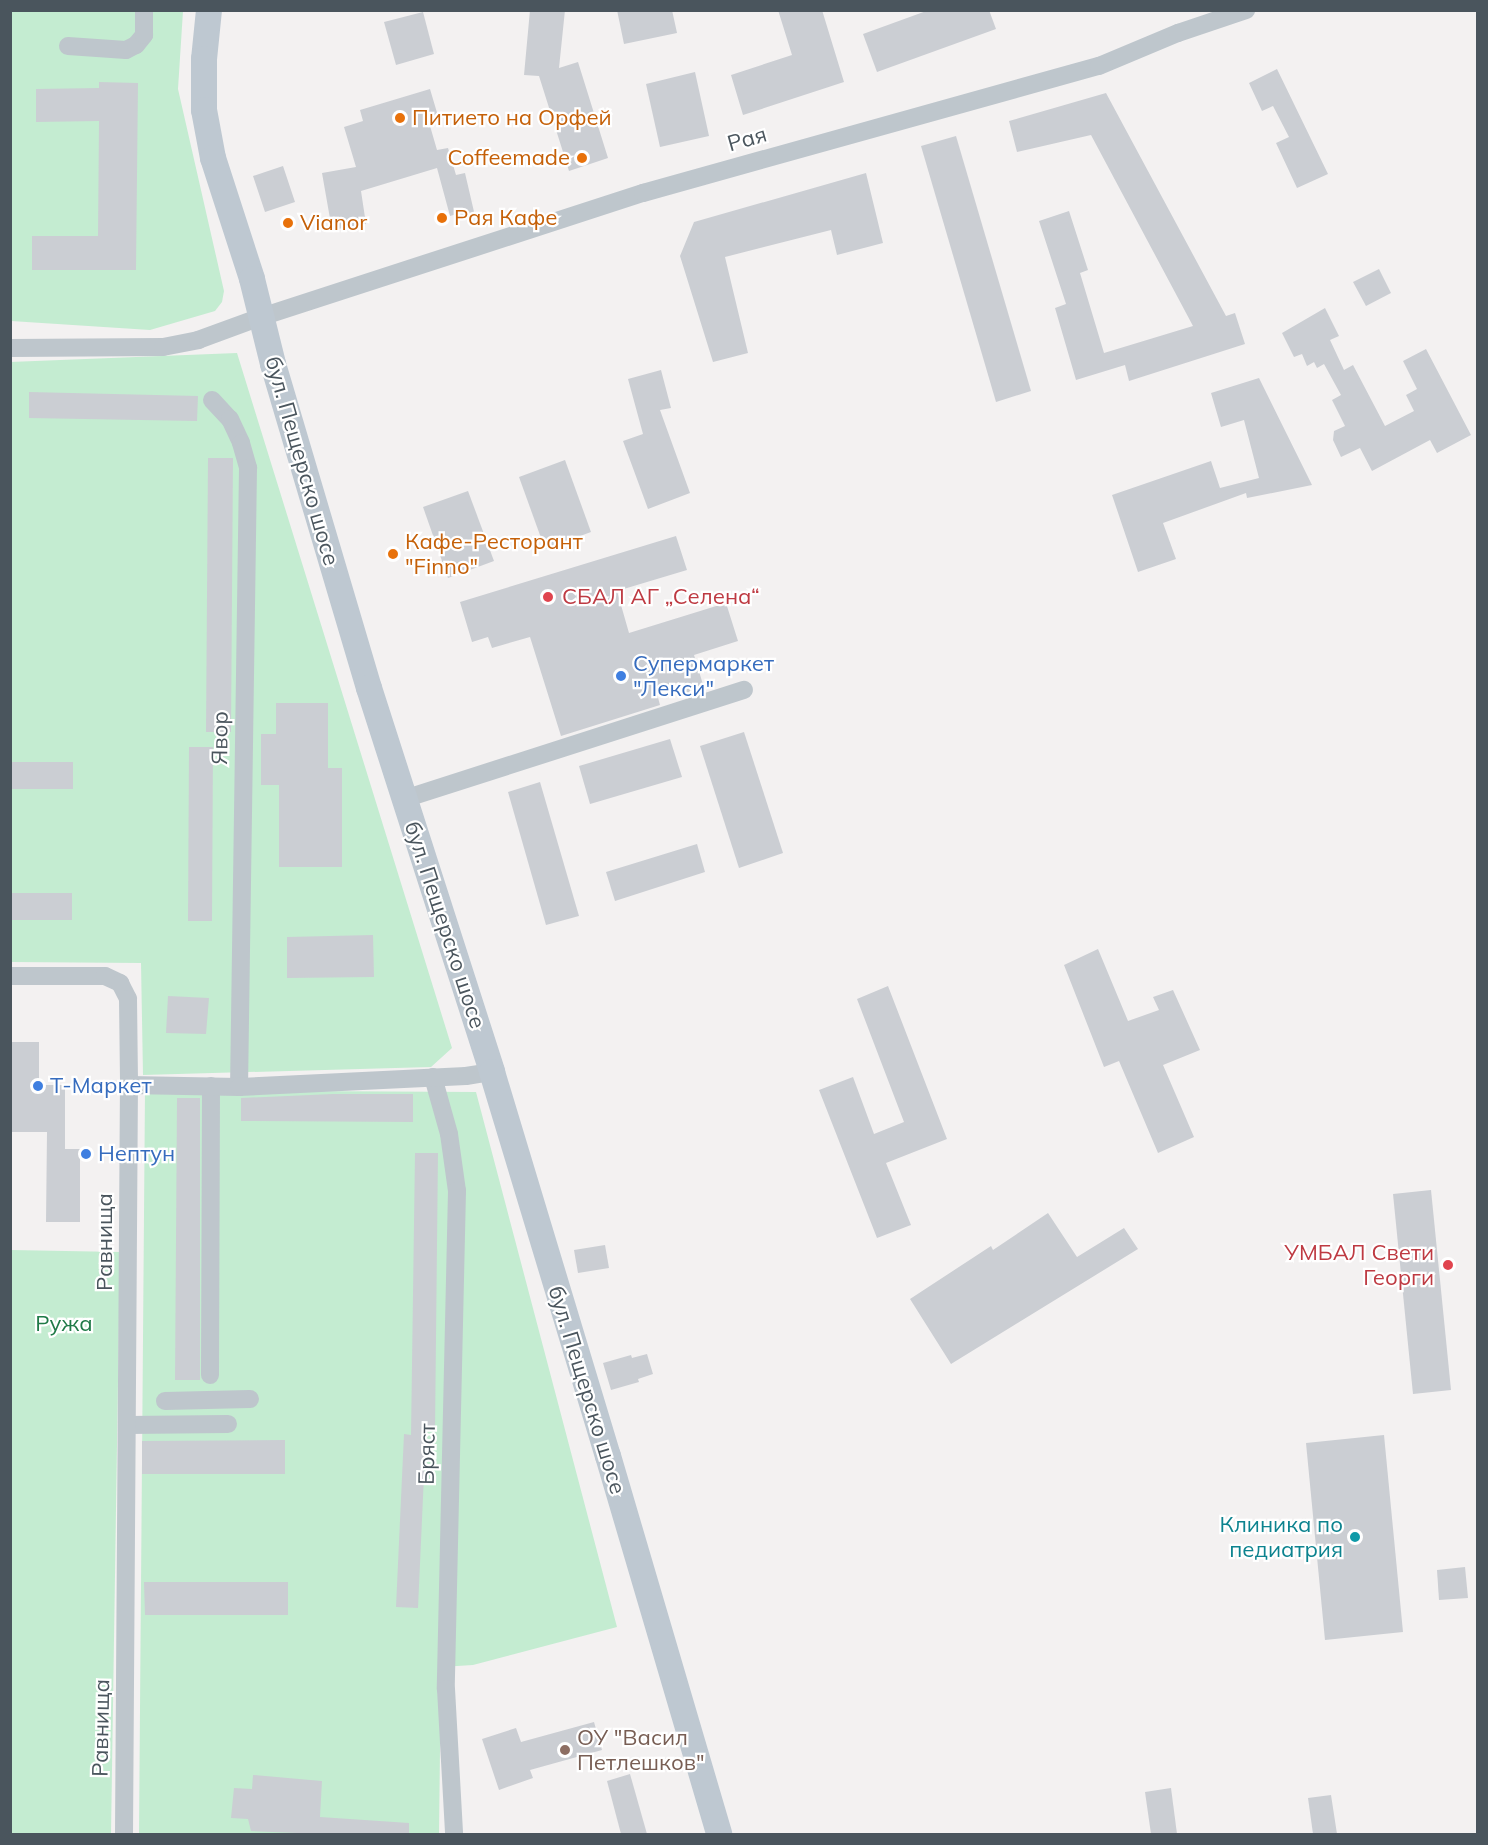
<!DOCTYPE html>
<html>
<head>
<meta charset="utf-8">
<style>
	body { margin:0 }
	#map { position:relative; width:1488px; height:1845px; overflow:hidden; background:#f3f1f1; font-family:Mulish,sans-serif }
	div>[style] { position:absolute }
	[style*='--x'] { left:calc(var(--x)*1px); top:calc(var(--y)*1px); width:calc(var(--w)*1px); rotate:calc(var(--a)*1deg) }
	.green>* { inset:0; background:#c4ecd1 }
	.building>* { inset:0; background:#cbced3 }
	.street>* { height:18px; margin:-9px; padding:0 9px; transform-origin:9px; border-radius:9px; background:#bec6cc }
	.secondary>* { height:26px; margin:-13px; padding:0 13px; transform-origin:13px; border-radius:13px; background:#bec8d1 }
	.dots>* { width:16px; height:16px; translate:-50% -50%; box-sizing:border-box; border:3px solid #fff; border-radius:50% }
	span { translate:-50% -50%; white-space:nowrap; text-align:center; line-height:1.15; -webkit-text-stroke:4.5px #fff; paint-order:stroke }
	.food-label { font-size:22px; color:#c56008 }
	.left { translate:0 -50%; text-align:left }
	.right { translate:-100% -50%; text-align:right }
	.street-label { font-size:22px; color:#4a555d }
	.health-label { font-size:22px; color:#be3a42 }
	.shop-label { font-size:22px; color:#366cbe }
	.park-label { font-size:22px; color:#1f7a47 }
	.culture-label { font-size:22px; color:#0d838f }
	.education-label { font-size:22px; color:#785e54 }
	.frame { position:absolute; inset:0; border:12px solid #4a555d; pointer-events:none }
</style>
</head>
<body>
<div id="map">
	<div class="green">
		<div style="clip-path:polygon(10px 11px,183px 11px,178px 89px,224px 291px,222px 302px,215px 311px,150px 330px,11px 321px)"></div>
		<div style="clip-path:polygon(237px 353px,452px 1048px,431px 1067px,143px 1075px,141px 963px,11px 962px,10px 362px)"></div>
		<div style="clip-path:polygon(145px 1090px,476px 1092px,617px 1627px,473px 1665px,441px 1667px,439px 1834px,139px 1834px)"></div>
		<div style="clip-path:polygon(11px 1250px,120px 1252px,111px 1834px,11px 1834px)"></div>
	</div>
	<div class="building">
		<div style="clip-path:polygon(530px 10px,565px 10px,559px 68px,578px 62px,608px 158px,569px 171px,539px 76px,524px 75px)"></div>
		<div style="clip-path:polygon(617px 10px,672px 10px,677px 33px,624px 44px)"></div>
		<div style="clip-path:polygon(778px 10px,822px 10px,844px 82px,743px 115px,731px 75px,792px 55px)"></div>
		<div style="clip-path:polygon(929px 10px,989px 10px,996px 29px,877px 72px,863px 34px)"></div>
		<div style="clip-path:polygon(423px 12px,434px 54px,396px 65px,384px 22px)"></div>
		<div style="clip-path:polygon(1277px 69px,1328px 174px,1297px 188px,1276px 143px,1289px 137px,1273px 106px,1262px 111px,1249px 83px)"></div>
		<div style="clip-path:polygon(695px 72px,709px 136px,660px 147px,646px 84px)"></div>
		<div style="clip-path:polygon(99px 82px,138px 83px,136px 270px,32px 270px,32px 236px,98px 236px,99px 121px,36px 122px,36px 89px,99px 88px)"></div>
		<div style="clip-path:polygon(430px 89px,438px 116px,428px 119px,437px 150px,448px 148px,456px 175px,465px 173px,475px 216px,462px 220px,460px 213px,450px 216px,437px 168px,361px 191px,366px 224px,332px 230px,322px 173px,356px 167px,344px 127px,363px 121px,360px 110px)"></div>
		<div style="clip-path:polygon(1106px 93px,1226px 316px,1235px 313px,1245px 344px,1129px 381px,1125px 365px,1076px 380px,1055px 308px,1066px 304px,1039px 221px,1069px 211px,1088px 270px,1080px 273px,1104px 353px,1193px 326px,1091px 135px,1017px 152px,1009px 121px)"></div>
		<div style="clip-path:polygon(956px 136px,1031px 391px,996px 402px,921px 146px)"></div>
		<div style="clip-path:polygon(283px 166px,295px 202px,265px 212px,253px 176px)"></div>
		<div style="clip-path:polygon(866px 173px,883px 243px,837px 255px,831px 230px,725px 257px,748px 353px,713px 362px,680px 256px,694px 222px)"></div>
		<div style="clip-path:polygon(1379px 269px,1391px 293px,1366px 306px,1353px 282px)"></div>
		<div style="clip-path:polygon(1325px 308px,1339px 336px,1330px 340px,1344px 370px,1353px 365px,1385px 426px,1414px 411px,1406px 395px,1417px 389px,1403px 361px,1426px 349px,1471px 435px,1437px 453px,1430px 440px,1372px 471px,1360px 448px,1341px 457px,1333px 440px,1334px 431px,1345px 426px,1332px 400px,1341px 395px,1324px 364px,1317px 368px,1314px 362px,1307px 366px,1302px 354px,1294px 357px,1282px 333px)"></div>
		<div style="clip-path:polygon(661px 370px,671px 408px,660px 410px,690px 493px,648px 509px,623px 441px,643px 434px,628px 379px)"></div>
		<div style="clip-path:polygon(1259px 378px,1312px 485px,1247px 498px,1246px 493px,1163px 523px,1176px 559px,1138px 572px,1112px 495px,1211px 461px,1220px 488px,1259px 478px,1244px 420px,1221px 427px,1211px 393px)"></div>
		<div style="clip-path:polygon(29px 392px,198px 396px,197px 421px,29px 418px)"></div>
		<div style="clip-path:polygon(208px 458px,233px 458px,231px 732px,206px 732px)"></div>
		<div style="clip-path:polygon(565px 460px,591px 532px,545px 549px,519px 477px)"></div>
		<div style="clip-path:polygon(468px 491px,494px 561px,448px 578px,423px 507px)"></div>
		<div style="clip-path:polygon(676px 536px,687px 570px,617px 591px,629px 633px,726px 603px,738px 641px,694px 655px,705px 691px,684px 697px,679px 682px,656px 690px,660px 705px,561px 736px,530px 637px,492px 648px,488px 637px,472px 642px,460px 602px)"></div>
		<div style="clip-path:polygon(276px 703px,328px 703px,328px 768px,342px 768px,342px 867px,279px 867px,279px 785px,261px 785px,261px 734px,276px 734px)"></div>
		<div style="clip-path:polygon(744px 732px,783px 853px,739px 868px,700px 746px)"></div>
		<div style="clip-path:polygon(670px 739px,682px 777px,590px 804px,579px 766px)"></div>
		<div style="clip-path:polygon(189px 747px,213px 747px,212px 921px,188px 921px)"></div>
		<div style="clip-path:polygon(10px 762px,73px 762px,73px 789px,10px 789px)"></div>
		<div style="clip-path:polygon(540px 782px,579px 916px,546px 925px,508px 792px)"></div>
		<div style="clip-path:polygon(697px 844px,705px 872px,615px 901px,606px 872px)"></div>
		<div style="clip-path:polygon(10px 893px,72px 893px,72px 920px,10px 920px)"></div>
		<div style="clip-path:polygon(373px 935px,374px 977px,287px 978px,287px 937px)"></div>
		<div style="clip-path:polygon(1098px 949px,1128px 1021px,1159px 1010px,1153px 997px,1173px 990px,1200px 1050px,1163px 1065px,1194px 1137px,1158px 1153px,1119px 1061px,1104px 1067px,1064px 965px)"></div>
		<div style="clip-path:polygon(888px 986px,947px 1139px,886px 1163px,911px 1225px,877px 1238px,819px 1090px,853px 1077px,874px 1134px,904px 1122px,857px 999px)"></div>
		<div style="clip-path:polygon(168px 996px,209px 998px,206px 1034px,166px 1033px)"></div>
		<div style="clip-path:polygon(10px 1042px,39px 1042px,39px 1085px,65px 1085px,65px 1149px,80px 1149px,80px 1222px,46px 1222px,47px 1132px,10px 1132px)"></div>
		<div style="clip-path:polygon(333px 1094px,413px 1094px,413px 1122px,241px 1121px,241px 1098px)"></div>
		<div style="clip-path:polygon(177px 1098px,200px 1098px,200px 1380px,175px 1380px)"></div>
		<div style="clip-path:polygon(415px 1153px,438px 1153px,435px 1431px,426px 1431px,418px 1608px,396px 1607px,404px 1434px,411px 1435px)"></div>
		<div style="clip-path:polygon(1431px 1190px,1451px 1390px,1413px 1394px,1393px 1194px)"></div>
		<div style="clip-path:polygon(1048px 1213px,1077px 1257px,1124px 1228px,1138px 1249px,951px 1364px,910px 1299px,991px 1246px,993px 1250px)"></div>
		<div style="clip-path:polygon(605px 1245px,609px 1268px,578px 1273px,574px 1250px)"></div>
		<div style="clip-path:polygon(647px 1354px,653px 1374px,638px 1379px,639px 1382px,611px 1390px,603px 1363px,631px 1355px,632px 1358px)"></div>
		<div style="clip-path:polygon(1384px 1435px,1403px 1632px,1325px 1640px,1306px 1443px)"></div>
		<div style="clip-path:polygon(285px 1440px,285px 1474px,142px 1474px,142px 1441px)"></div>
		<div style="clip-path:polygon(1465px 1567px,1468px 1598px,1439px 1600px,1437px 1570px)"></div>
		<div style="clip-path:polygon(144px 1582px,288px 1582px,288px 1615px,145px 1615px)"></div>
		<div style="clip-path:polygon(594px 1722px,602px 1750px,530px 1770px,533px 1778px,499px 1790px,482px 1739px,516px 1728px,521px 1742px)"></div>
		<div style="clip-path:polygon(630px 1774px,647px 1834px,621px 1834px,607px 1781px)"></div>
		<div style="clip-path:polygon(253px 1775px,322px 1781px,320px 1817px,409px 1823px,409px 1834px,322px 1834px,251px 1831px,248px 1819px,231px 1818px,234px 1788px,252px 1789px)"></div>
		<div style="clip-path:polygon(1171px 1788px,1177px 1834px,1151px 1834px,1145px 1792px)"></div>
		<div style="clip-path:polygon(1331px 1795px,1337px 1834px,1313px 1834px,1308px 1798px)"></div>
	</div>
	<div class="street">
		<div style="--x:68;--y:46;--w:58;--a:3.9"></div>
		<div style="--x:126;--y:50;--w:11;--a:-27"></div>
		<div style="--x:136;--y:45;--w:13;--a:-51"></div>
		<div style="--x:144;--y:35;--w:25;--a:-90"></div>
		<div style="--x:10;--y:348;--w:153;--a:-0.4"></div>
		<div style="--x:163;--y:347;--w:36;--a:-11"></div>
		<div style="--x:198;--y:340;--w:67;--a:-20.1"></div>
		<div style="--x:261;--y:317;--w:402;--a:-18"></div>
		<div style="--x:643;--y:193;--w:473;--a:-15.6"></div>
		<div style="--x:1099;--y:66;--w:86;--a:-22.7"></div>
		<div style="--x:1178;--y:33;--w:72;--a:-18.7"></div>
		<div style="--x:212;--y:400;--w:26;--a:47"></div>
		<div style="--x:230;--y:419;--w:26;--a:65"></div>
		<div style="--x:241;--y:443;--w:26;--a:74"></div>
		<div style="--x:248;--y:468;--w:619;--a:90.83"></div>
		<div style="--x:404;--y:799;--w:357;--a:-17.8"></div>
		<div style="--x:10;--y:976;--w:95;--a:0"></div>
		<div style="--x:105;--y:976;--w:17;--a:25"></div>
		<div style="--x:120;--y:983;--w:18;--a:63"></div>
		<div style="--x:128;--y:999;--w:86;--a:89.3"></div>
		<div style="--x:433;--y:1077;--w:59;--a:74.3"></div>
		<div style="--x:449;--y:1134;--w:58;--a:82"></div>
		<div style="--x:457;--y:1191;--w:498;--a:91.3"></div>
		<div style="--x:446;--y:1689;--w:145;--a:86.8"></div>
		<div style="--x:210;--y:1375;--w:289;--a:-89.8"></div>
		<div style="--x:165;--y:1401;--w:85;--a:-1.3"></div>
		<div style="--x:128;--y:1425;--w:100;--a:-0.6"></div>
		<div style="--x:124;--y:1834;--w:749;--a:-89.62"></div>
		<div style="--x:129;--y:1085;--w:110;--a:1"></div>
		<div style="--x:239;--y:1087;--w:227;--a:-2.8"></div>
		<div style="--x:466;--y:1076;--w:26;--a:-9"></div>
	</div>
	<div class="secondary">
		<div style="--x:209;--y:10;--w:49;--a:95.8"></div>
		<div style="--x:204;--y:59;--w:51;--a:90"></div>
		<div style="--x:204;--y:110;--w:49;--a:79.4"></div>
		<div style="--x:213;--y:158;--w:127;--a:72.1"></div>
		<div style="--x:252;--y:279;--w:88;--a:76.1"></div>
		<div style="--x:273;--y:364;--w:338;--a:73.5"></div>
		<div style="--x:369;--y:688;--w:403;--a:72.2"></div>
		<div style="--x:492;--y:1072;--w:401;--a:73.2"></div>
		<div style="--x:608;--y:1456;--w:394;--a:73.6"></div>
	</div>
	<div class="dots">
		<div style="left:400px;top:118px;background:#e8710a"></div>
		<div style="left:582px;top:158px;background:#e8710a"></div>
		<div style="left:442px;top:218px;background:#e8710a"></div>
		<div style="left:288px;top:223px;background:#e8710a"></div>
		<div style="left:393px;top:554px;background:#e8710a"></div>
		<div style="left:548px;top:597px;background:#e0444e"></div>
		<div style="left:621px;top:676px;background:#3f7fe0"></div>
		<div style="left:38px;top:1086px;background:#3f7fe0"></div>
		<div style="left:86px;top:1154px;background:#3f7fe0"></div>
		<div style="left:1448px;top:1265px;background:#e0444e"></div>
		<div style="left:1355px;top:1537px;background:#0f9aa8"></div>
		<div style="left:565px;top:1750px;background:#8d6e63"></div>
	</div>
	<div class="food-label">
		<span class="left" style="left:412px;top:118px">Питието на Орфей</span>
		<span class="right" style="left:570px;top:158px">Coffeemade</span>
		<span class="left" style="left:454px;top:218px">Рая Кафе</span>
		<span class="left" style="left:300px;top:223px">Vianor</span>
		<span class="left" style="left:405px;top:554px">Кафе-Ресторант<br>"Finno"</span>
	</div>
	<div class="street-label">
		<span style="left:747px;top:139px;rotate:-16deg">Рая</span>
		<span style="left:302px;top:461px;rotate:74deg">бул. Пещерско шосе</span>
		<span style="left:220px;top:738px;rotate:-89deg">Явор</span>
		<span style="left:445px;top:925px;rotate:72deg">бул. Пещерско шосе</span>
		<span style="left:105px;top:1242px;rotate:-90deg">Равнища</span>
		<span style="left:587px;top:1390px;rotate:73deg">бул. Пещерско шосе</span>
		<span style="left:427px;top:1454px;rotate:-89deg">Бряст</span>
		<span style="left:101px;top:1728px;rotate:-89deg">Равнища</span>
	</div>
	<div class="health-label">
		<span class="left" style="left:562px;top:597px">СБАЛ АГ „Селена“</span>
		<span class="right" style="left:1434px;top:1265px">УМБАЛ Свети<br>Георги</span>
	</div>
	<div class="shop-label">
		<span class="left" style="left:633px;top:676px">Супермаркет<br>"Лекси"</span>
		<span class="left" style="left:50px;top:1086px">Т-Маркет</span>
		<span class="left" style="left:98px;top:1154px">Нептун</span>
	</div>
	<div class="park-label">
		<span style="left:64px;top:1324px">Ружа</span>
	</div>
	<div class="culture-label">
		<span class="right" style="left:1343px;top:1537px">Клиника по<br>педиатрия</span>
	</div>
	<div class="education-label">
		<span class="left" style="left:577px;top:1750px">ОУ "Васил<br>Петлешков"</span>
	</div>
	<div class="frame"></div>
</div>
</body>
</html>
